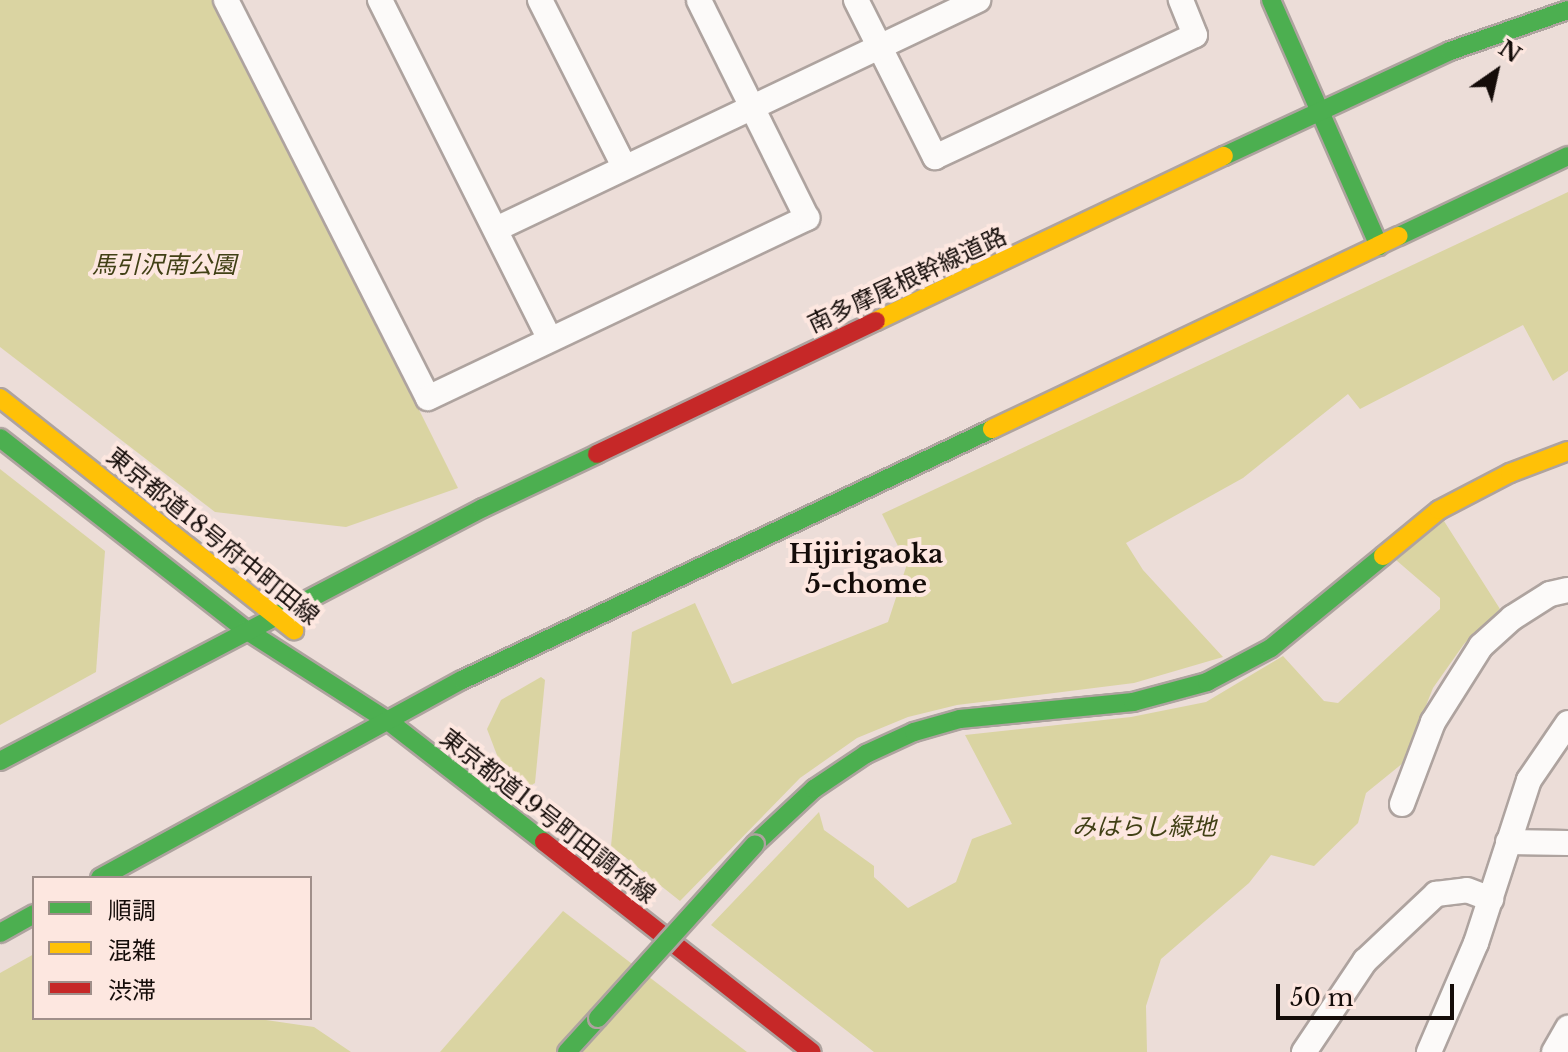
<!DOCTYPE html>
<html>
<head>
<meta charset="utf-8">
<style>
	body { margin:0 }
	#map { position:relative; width:1568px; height:1052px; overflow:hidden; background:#ecddd8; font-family:"Libre Baskerville","Noto Sans JP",serif }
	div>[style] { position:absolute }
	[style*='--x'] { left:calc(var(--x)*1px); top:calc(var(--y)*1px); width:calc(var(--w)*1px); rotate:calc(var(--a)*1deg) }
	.green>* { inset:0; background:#dad4a2 }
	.roads { filter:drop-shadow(2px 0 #aea39f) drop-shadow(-2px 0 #aea39f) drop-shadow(0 2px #aea39f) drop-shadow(0 -2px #aea39f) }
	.street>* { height:24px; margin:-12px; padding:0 12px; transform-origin:12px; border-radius:12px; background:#fcfaf9 }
	.fast>* { height:18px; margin:-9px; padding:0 9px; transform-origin:9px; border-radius:9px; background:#4caf50 }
	.slow>* { height:18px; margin:-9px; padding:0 9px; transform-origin:9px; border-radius:9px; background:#ffc107 }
	.jam>* { height:18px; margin:-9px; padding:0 9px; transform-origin:9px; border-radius:9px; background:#c62828 }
	.bridges { filter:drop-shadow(2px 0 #aea39f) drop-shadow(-2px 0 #aea39f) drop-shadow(0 2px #aea39f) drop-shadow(0 -2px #aea39f) }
	.fast-bridge>* { height:18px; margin:-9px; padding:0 9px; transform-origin:9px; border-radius:9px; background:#4caf50 }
	span { translate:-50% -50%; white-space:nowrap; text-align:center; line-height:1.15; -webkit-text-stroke:8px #fde7e0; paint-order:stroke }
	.park-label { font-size:24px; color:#414015; font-style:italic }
	.street-label { font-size:24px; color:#140c09 }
	.neighbourhood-label { font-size:26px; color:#140c09; font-weight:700 }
	.legend { position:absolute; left:32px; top:876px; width:280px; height:144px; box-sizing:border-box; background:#fde7e0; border:2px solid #a08f8a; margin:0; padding:10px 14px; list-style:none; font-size:24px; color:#140c09 }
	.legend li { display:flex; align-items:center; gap:16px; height:40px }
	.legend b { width:40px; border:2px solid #a08f8a }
	.north { position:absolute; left:1456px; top:32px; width:80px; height:80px; -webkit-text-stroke:6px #fde7e0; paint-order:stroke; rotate:34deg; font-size:22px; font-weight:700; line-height:32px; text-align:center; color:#140c09 }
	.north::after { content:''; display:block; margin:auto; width:28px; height:36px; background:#140c09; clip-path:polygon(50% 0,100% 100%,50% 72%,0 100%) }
	.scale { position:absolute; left:1276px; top:984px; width:178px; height:36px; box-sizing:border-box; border:4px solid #140c09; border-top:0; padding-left:10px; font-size:24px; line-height:28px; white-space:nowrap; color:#140c09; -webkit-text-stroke:6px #fde7e0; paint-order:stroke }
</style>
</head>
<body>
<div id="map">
	<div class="green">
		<div style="clip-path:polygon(0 0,215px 0,458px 488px,346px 527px,215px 512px,0 347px)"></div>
		<div style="clip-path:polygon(1568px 192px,1568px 371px,1553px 381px,1523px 325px,1360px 409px,1348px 394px,1243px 478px,1126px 543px,1143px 570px,1223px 657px,1134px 683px,957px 705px,908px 717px,857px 738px,800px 778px,680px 901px,611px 846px,632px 632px,695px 603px,732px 684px,888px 622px,907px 564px,882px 514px)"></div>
		<div style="clip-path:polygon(0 469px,105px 551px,96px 672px,0 725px)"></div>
		<div style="clip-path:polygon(1444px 521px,1500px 609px,1464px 644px,1433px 688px,1403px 763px,1366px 793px,1358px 823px,1314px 866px,1271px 855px,1249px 883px,1161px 959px,1146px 1006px,1147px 1052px,874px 1052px,711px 925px,819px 812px,824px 830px,874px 866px,874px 877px,908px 908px,956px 882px,972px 839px,1012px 824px,965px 735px,1131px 717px,1206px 702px,1283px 656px,1324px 701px,1338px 703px,1440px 609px,1440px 598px,1396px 560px)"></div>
		<div style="clip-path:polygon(541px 677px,545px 680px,535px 783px,530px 786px,500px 763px,487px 729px,501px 700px)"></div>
		<div style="clip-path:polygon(563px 911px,747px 1052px,440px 1052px)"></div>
		<div style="clip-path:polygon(34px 954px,34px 1018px,252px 1018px,314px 1027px,351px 1052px,0 1052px,0 973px)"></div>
	</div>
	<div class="roads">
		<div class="street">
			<div style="--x:226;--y:0;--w:446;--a:63.1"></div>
			<div style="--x:428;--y:398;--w:420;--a:-25.4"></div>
			<div style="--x:807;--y:218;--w:243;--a:-116.4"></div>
			<div style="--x:380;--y:0;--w:379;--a:63.4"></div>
			<div style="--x:540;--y:0;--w:186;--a:63.2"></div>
			<div style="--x:856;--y:0;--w:176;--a:63.3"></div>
			<div style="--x:935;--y:157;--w:287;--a:-25.1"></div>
			<div style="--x:1195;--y:35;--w:38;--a:-112"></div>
			<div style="--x:496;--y:229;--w:534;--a:-25.41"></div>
			<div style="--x:1402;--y:804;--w:88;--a:-69.3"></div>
			<div style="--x:1433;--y:722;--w:90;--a:-57.7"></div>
			<div style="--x:1481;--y:646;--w:42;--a:-42.1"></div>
			<div style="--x:1512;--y:618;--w:45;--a:-32.3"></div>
			<div style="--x:1550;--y:594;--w:18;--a:-13"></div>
			<div style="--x:1508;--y:842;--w:60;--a:1"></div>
			<div style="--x:1304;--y:1052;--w:110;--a:-56.2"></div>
			<div style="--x:1365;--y:961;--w:98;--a:-43.3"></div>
			<div style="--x:1436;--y:894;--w:31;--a:-7"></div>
			<div style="--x:1467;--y:890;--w:26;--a:21"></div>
			<div style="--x:1429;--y:1052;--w:119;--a:-66.7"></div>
			<div style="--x:1476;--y:943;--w:171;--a:-72"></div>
			<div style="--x:1529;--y:780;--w:69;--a:-55.6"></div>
			<div style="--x:1554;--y:1052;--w:28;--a:-60"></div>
		</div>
		<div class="fast">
			<div style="--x:1271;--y:0;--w:269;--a:66.3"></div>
			<div style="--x:1224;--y:156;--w:249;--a:-24.9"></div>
			<div style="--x:1450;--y:51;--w:125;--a:-19.2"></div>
			<div style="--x:1399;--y:236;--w:187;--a:-25.3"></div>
			<div style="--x:0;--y:438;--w:312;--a:38"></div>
			<div style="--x:246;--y:630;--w:169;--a:32.7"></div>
			<div style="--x:388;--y:721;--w:197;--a:37.8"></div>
			<div style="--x:0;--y:761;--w:545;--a:-27.65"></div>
			<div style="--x:483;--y:508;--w:126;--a:-25.3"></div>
			<div style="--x:755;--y:844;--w:81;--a:-43"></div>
			<div style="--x:814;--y:789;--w:63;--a:-33.9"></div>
			<div style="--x:866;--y:754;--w:53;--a:-24.6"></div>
			<div style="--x:914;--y:732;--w:48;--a:-15.8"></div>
			<div style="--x:960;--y:719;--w:174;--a:-5.6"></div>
			<div style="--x:1133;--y:702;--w:77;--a:-15.1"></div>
			<div style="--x:1207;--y:682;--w:72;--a:-28"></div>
			<div style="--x:1271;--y:648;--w:145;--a:-39.4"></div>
			<div style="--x:100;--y:878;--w:413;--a:-28.7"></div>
			<div style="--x:462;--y:680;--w:586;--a:-25.34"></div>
			<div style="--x:0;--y:933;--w:39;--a:-29"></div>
			<div style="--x:567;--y:1052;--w:46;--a:-47.6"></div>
		</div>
		<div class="slow">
			<div style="--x:876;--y:321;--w:385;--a:-25.4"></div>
			<div style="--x:0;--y:398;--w:375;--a:38.3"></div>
			<div style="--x:992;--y:429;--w:450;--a:-25.4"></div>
			<div style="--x:1383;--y:556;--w:72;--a:-39.4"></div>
			<div style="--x:1439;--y:510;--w:80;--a:-27.5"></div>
			<div style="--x:1510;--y:473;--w:62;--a:-20.8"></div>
		</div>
		<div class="jam">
			<div style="--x:597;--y:454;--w:309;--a:-25.5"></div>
			<div style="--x:544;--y:842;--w:340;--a:38.1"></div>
		</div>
	</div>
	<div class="bridges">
		<div class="fast-bridge">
			<div style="--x:598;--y:1018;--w:234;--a:-47.9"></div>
		</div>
	</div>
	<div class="park-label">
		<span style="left:164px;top:265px">馬引沢南公園</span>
		<span style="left:1144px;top:827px">みはらし緑地</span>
	</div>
	<div class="street-label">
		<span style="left:907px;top:280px;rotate:-25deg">南多摩尾根幹線道路</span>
		<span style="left:213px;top:536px;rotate:39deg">東京都道18号府中町田線</span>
		<span style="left:548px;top:816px;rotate:38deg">東京都道19号町田調布線</span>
	</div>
	<div class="neighbourhood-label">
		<span style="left:866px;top:570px">Hijirigaoka<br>5-chome</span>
	</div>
	<ul class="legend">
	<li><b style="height:10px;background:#4caf50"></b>順調</li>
	<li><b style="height:10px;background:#ffc107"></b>混雑</li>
	<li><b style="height:10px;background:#c62828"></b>渋滞</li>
	</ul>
	<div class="north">N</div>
	<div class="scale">50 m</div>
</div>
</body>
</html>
